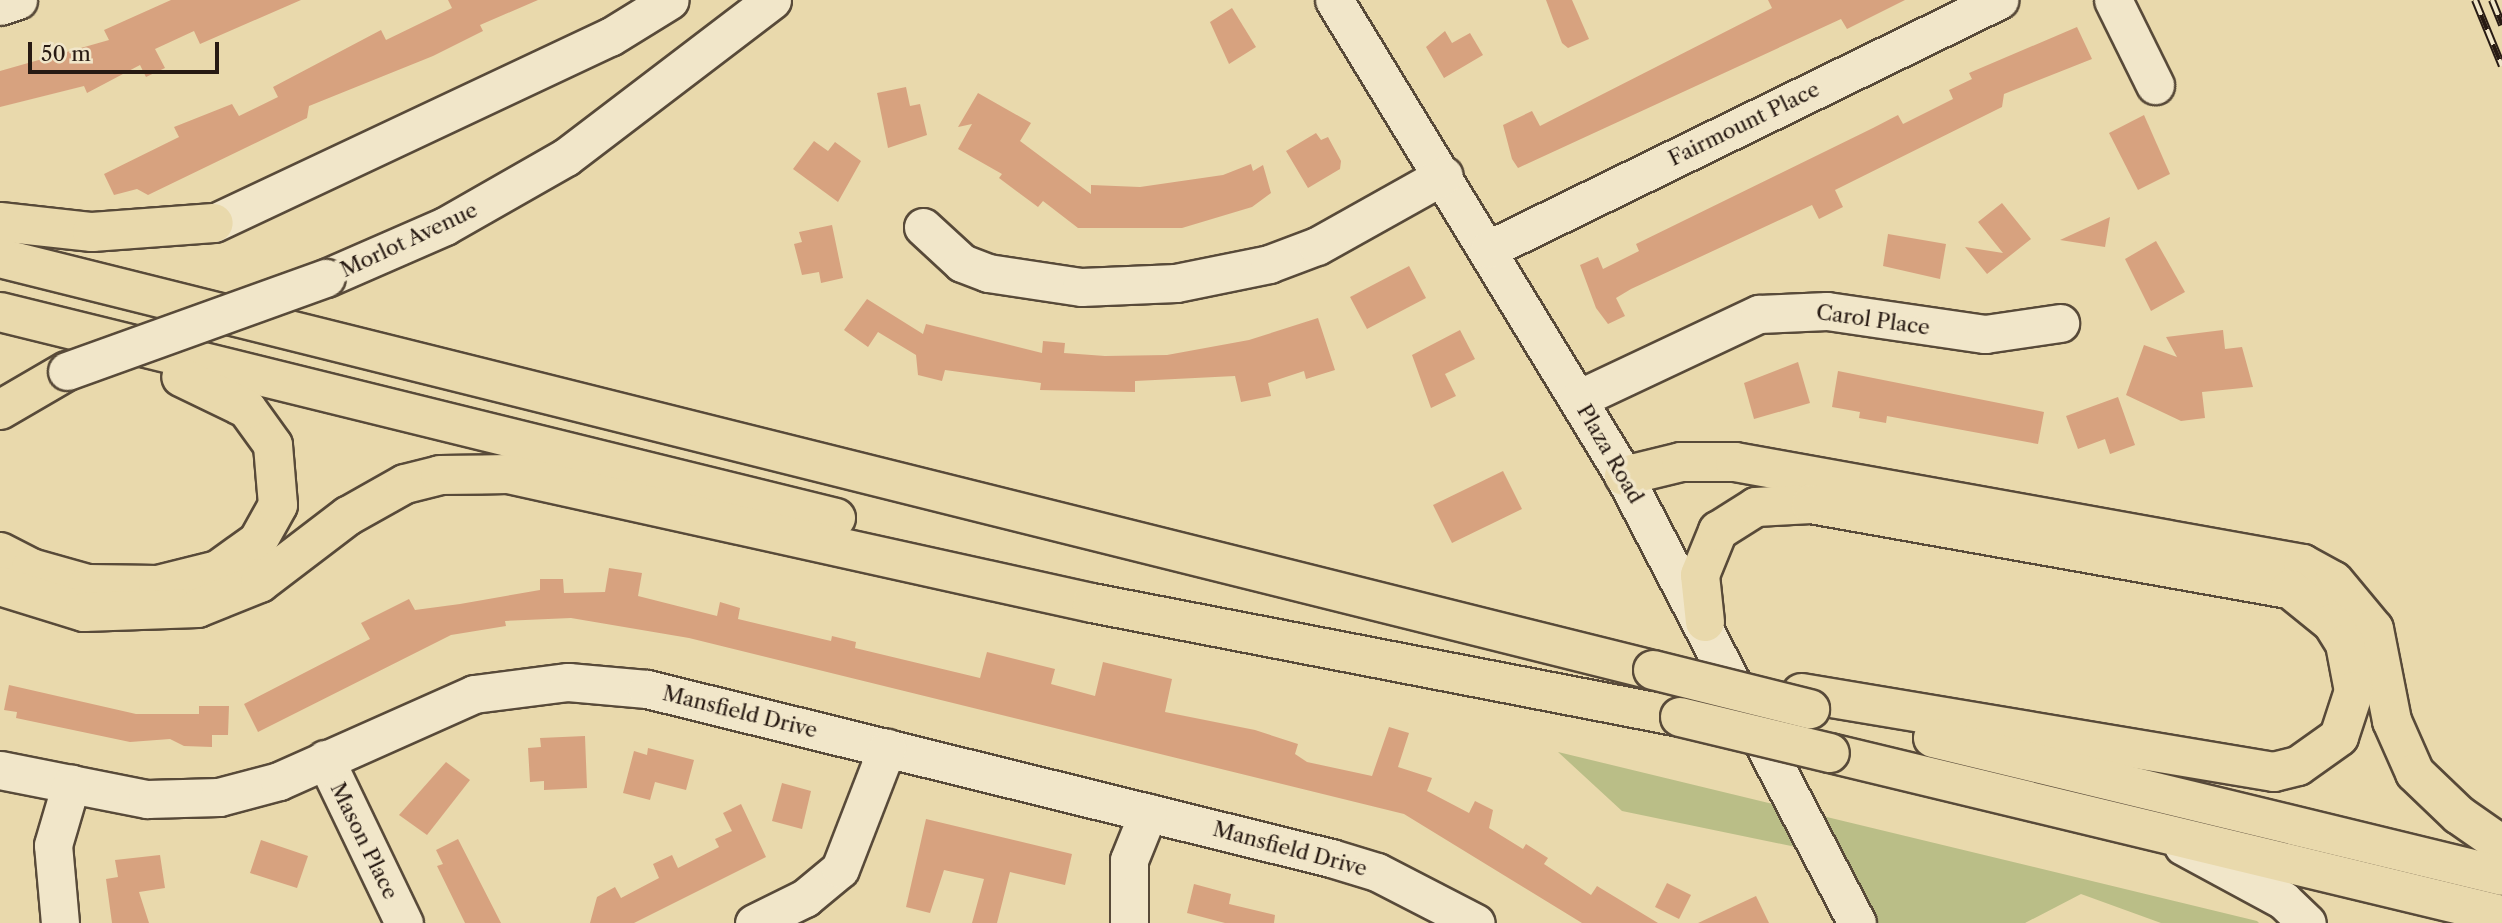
<!DOCTYPE html>
<html>
<head>
<meta charset="utf-8">
<style>
	body { margin:0 }
	#map { position:relative; width:2502px; height:923px; overflow:hidden; background:#e9d9ac; font-family:"Libre Caslon Text",serif }
	div>[style] { position:absolute }
	[style*='--x'] { left:calc(var(--x)*1px); top:calc(var(--y)*1px); width:calc(var(--w)*1px); rotate:calc(var(--a)*1deg) }
	.green>* { inset:0; background:#babe87 }
	.building>* { inset:0; background:#d7a27f }
	.roads { filter:drop-shadow(2px 0 #584a39) drop-shadow(-2px 0 #584a39) drop-shadow(0 2px #584a39) drop-shadow(0 -2px #584a39) }
	.minor>* { height:37px; margin:-18.5px; padding:0 18.5px; transform-origin:18.5px; border-radius:18.5px; background:#f1e6c9 }
	.highway>* { height:38px; margin:-19px; padding:0 19px; transform-origin:19px; border-radius:19px; background:#e9d9ac }
	.rail>* { height:8px; margin-top:-4px; transform-origin:0; background:repeating-linear-gradient(90deg,#f1e6c9 0 16px,#271a13 0 32px); box-sizing:border-box; border-block:2px solid #271a13 }
	.bridges { filter:drop-shadow(2px 0 #584a39) drop-shadow(-2px 0 #584a39) drop-shadow(0 2px #584a39) drop-shadow(0 -2px #584a39) }
	.minor-bridge>* { height:37px; margin:-18.5px; padding:0 18.5px; transform-origin:18.5px; border-radius:18.5px; background:#f1e6c9 }
	.highway-bridge>* { height:38px; margin:-19px; padding:0 19px; transform-origin:19px; border-radius:19px; background:#e9d9ac }
	span { translate:-50% -50%; white-space:nowrap; text-align:center; line-height:1.15; -webkit-text-stroke:7px #f1e6c9; paint-order:stroke }
	.street-label { font-size:21px; color:#271a13 }
	.scale { position:absolute; left:28px; top:42px; width:191px; height:32px; box-sizing:border-box; border:4px solid #271a13; border-top:0; padding-left:9px; font-size:21px; line-height:24px; white-space:nowrap; color:#271a13; -webkit-text-stroke:5px #f1e6c9; paint-order:stroke }
</style>
</head>
<body>
<div id="map">
	<div class="green">
		<div style="clip-path:polygon(1558px 752px,2257px 921px,2259px 923px,2161px 923px,2081px 894px,2025px 923px,1857px 923px,1820px 852px,1622px 811px)"></div>
	</div>
	<div class="building">
		<div style="clip-path:polygon(171px 0,301px 0,200px 44px,194px 31px,155px 49px,165px 68px,146px 77px,140px 65px,87px 93px,84px 86px,0 107px,0 71px,109px 40px,104px 30px)"></div>
		<div style="clip-path:polygon(448px 0,538px 0,480px 25px,483px 31px,433px 56px,309px 106px,307px 118px,148px 195px,137px 189px,114px 195px,104px 174px,179px 137px,174px 127px,232px 104px,239px 116px,278px 97px,273px 87px,381px 30px,386px 40px,452px 8px)"></div>
		<div style="clip-path:polygon(1546px 0,1572px 0,1589px 39px,1568px 48px,1562px 43px)"></div>
		<div style="clip-path:polygon(1768px 0,1905px 0,1847px 29px,1841px 19px,1518px 168px,1512px 159px,1503px 125px,1532px 111px,1540px 126px,1772px 8px)"></div>
		<div style="clip-path:polygon(1232px 8px,1256px 47px,1229px 64px,1210px 22px)"></div>
		<div style="clip-path:polygon(2077px 27px,2092px 59px,2004px 94px,2002px 107px,1835px 190px,1843px 207px,1819px 219px,1812px 205px,1631px 289px,1616px 298px,1625px 316px,1608px 324px,1596px 308px,1580px 265px,1598px 257px,1603px 269px,1639px 251px,1636px 244px,1873px 128px,1898px 115px,1903px 124px,1953px 99px,1949px 90px,1972px 79px,1969px 73px)"></div>
		<div style="clip-path:polygon(1445px 31px,1452px 43px,1470px 33px,1483px 55px,1444px 78px,1426px 47px)"></div>
		<div style="clip-path:polygon(906px 87px,910px 106px,920px 104px,927px 135px,888px 148px,877px 93px)"></div>
		<div style="clip-path:polygon(978px 93px,1031px 123px,1020px 141px,1091px 194px,1091px 185px,1140px 187px,1223px 175px,1251px 164px,1253px 171px,1263px 165px,1271px 193px,1252px 207px,1182px 228px,1078px 228px,1043px 201px,1038px 207px,999px 178px,1002px 174px,958px 149px,972px 124px,958px 127px)"></div>
		<div style="clip-path:polygon(2144px 115px,2170px 174px,2138px 190px,2109px 133px)"></div>
		<div style="clip-path:polygon(1316px 133px,1321px 140px,1328px 137px,1341px 161px,1340px 169px,1308px 188px,1286px 151px)"></div>
		<div style="clip-path:polygon(814px 141px,828px 151px,835px 142px,861px 161px,838px 202px,793px 169px)"></div>
		<div style="clip-path:polygon(2002px 203px,2031px 239px,1987px 274px,1965px 247px,2003px 253px,1978px 222px)"></div>
		<div style="clip-path:polygon(2110px 217px,2105px 247px,2060px 240px)"></div>
		<div style="clip-path:polygon(832px 225px,843px 278px,821px 283px,819px 272px,802px 275px,794px 244px,802px 242px,799px 232px)"></div>
		<div style="clip-path:polygon(1888px 234px,1946px 244px,1940px 279px,1883px 266px)"></div>
		<div style="clip-path:polygon(2156px 241px,2185px 292px,2151px 311px,2125px 259px)"></div>
		<div style="clip-path:polygon(1409px 266px,1426px 298px,1367px 329px,1350px 297px)"></div>
		<div style="clip-path:polygon(867px 299px,923px 334px,926px 324px,1042px 353px,1043px 341px,1065px 343px,1064px 353px,1105px 356px,1167px 355px,1249px 340px,1318px 318px,1335px 370px,1306px 379px,1304px 371px,1268px 383px,1271px 396px,1241px 402px,1235px 376px,1135px 381px,1135px 392px,1040px 390px,1041px 383px,945px 370px,942px 381px,918px 375px,916px 355px,878px 332px,868px 347px,844px 330px)"></div>
		<div style="clip-path:polygon(1460px 330px,1475px 359px,1445px 374px,1456px 396px,1431px 408px,1412px 355px)"></div>
		<div style="clip-path:polygon(2223px 330px,2225px 349px,2242px 347px,2253px 387px,2202px 392px,2205px 418px,2181px 421px,2126px 395px,2144px 345px,2177px 357px,2166px 337px)"></div>
		<div style="clip-path:polygon(1798px 362px,1810px 403px,1754px 419px,1744px 383px)"></div>
		<div style="clip-path:polygon(1838px 371px,2044px 412px,2038px 444px,1887px 416px,1886px 423px,1859px 418px,1860px 412px,1832px 407px)"></div>
		<div style="clip-path:polygon(2118px 397px,2135px 445px,2110px 454px,2105px 439px,2078px 449px,2066px 416px)"></div>
		<div style="clip-path:polygon(1503px 471px,1522px 509px,1452px 543px,1433px 505px)"></div>
		<div style="clip-path:polygon(609px 568px,642px 573px,638px 596px,717px 616px,720px 602px,740px 608px,738px 619px,831px 641px,832px 636px,856px 642px,855px 648px,980px 678px,987px 652px,1055px 669px,1051px 684px,1095px 696px,1103px 662px,1172px 679px,1165px 712px,1255px 730px,1298px 744px,1295px 754px,1307px 762px,1372px 776px,1389px 727px,1409px 733px,1398px 767px,1432px 778px,1427px 791px,1469px 813px,1475px 801px,1493px 810px,1489px 828px,1523px 849px,1526px 844px,1548px 858px,1544px 864px,1591px 895px,1597px 886px,1658px 923px,1582px 923px,1404px 814px,689px 638px,571px 618px,505px 621px,506px 626px,451px 635px,258px 732px,244px 704px,370px 639px,361px 623px,409px 599px,415px 610px,460px 604px,540px 590px,540px 579px,563px 579px,564px 593px,605px 592px)"></div>
		<div style="clip-path:polygon(9px 685px,136px 714px,199px 714px,199px 706px,229px 706px,228px 735px,212px 735px,212px 747px,184px 746px,170px 739px,130px 742px,16px 718px,17px 712px,4px 710px)"></div>
		<div style="clip-path:polygon(585px 736px,587px 788px,544px 790px,544px 781px,530px 782px,528px 748px,541px 747px,540px 738px)"></div>
		<div style="clip-path:polygon(648px 748px,694px 760px,686px 790px,655px 782px,650px 800px,623px 793px,634px 751px,647px 755px)"></div>
		<div style="clip-path:polygon(446px 762px,470px 780px,427px 835px,399px 815px)"></div>
		<div style="clip-path:polygon(782px 783px,811px 791px,802px 829px,772px 821px)"></div>
		<div style="clip-path:polygon(741px 804px,766px 857px,634px 923px,590px 923px,597px 897px,615px 887px,621px 898px,659px 878px,653px 864px,672px 855px,678px 868px,719px 847px,715px 839px,732px 831px,723px 813px)"></div>
		<div style="clip-path:polygon(926px 819px,1072px 854px,1065px 885px,1010px 872px,997px 923px,972px 923px,984px 879px,944px 870px,930px 913px,906px 907px)"></div>
		<div style="clip-path:polygon(458px 839px,501px 923px,465px 923px,437px 866px,443px 864px,436px 850px)"></div>
		<div style="clip-path:polygon(261px 840px,308px 856px,297px 888px,250px 873px)"></div>
		<div style="clip-path:polygon(160px 855px,165px 888px,139px 892px,149px 923px,112px 923px,106px 879px,118px 877px,115px 860px)"></div>
		<div style="clip-path:polygon(1667px 883px,1691px 895px,1679px 919px,1655px 907px)"></div>
		<div style="clip-path:polygon(1194px 884px,1231px 894px,1229px 904px,1275px 915px,1274px 923px,1225px 923px,1187px 913px)"></div>
		<div style="clip-path:polygon(1756px 896px,1769px 923px,1698px 923px)"></div>
	</div>
	<div class="roads">
		<div class="minor">
			<div style="--x:1334;--y:0;--w:557;--a:58.65"></div>
			<div style="--x:1624;--y:476;--w:504;--a:62.47"></div>
			<div style="--x:2113;--y:0;--w:95;--a:63.7"></div>
			<div style="--x:0;--y:6;--w:19;--a:-18"></div>
			<div style="--x:214;--y:223;--w:438;--a:-25.2"></div>
			<div style="--x:610;--y:37;--w:70;--a:-31.7"></div>
			<div style="--x:923;--y:227;--w:53;--a:42.7"></div>
			<div style="--x:962;--y:263;--w:28;--a:21"></div>
			<div style="--x:988;--y:273;--w:94;--a:8.6"></div>
			<div style="--x:1081;--y:287;--w:95;--a:-2.4"></div>
			<div style="--x:1176;--y:283;--w:95;--a:-11.5"></div>
			<div style="--x:1269;--y:264;--w:51;--a:-20.6"></div>
			<div style="--x:1317;--y:246;--w:145;--a:-29.2"></div>
			<div style="--x:1489;--y:249;--w:568;--a:-26.02"></div>
			<div style="--x:326;--y:278;--w:130;--a:-23.6"></div>
			<div style="--x:445;--y:226;--w:139;--a:-29.7"></div>
			<div style="--x:566;--y:157;--w:259;--a:-37.3"></div>
			<div style="--x:1578;--y:399;--w:200;--a:-25.2"></div>
			<div style="--x:1759;--y:314;--w:68;--a:-2.5"></div>
			<div style="--x:1827;--y:311;--w:160;--a:8.3"></div>
			<div style="--x:1985;--y:334;--w:76;--a:-8.3"></div>
			<div style="--x:325;--y:759;--w:182;--a:64.3"></div>
			<div style="--x:0;--y:770;--w:150;--a:11.2"></div>
			<div style="--x:147;--y:799;--w:72;--a:-1.6"></div>
			<div style="--x:219;--y:797;--w:62;--a:-14.9"></div>
			<div style="--x:279;--y:781;--w:214;--a:-24"></div>
			<div style="--x:474;--y:694;--w:95;--a:-7.3"></div>
			<div style="--x:568;--y:682;--w:79;--a:5.1"></div>
			<div style="--x:647;--y:689;--w:705;--a:13.88"></div>
			<div style="--x:1331;--y:858;--w:48;--a:16.9"></div>
			<div style="--x:1377;--y:872;--w:111;--a:27.3"></div>
			<div style="--x:2183;--y:846;--w:114;--a:28.4"></div>
			<div style="--x:2283;--y:900;--w:33;--a:44"></div>
			<div style="--x:60;--y:923;--w:78;--a:-95.1"></div>
			<div style="--x:53;--y:845;--w:64;--a:-73.6"></div>
			<div style="--x:754;--y:923;--w:57;--a:-26.1"></div>
			<div style="--x:805;--y:898;--w:45;--a:-39.6"></div>
			<div style="--x:840;--y:869;--w:130;--a:-68.8"></div>
			<div style="--x:1129;--y:923;--w:63;--a:-90"></div>
			<div style="--x:1129;--y:860;--w:51;--a:-68"></div>
		</div>
		<div class="highway">
			<div style="--x:0;--y:222;--w:93;--a:6.2"></div>
			<div style="--x:92;--y:232;--w:122;--a:-4.2"></div>
			<div style="--x:0;--y:258;--w:1704;--a:14"></div>
			<div style="--x:0;--y:312;--w:861;--a:13.84"></div>
			<div style="--x:0;--y:410;--w:78;--a:-30.2"></div>
			<div style="--x:1624;--y:476;--w:59;--a:-13.8"></div>
			<div style="--x:1681;--y:462;--w:54;--a:0"></div>
			<div style="--x:1735;--y:462;--w:577;--a:10.18"></div>
			<div style="--x:2303;--y:564;--w:35;--a:29"></div>
			<div style="--x:2334;--y:581;--w:62;--a:50.2"></div>
			<div style="--x:2374;--y:629;--w:94;--a:78.9"></div>
			<div style="--x:2392;--y:721;--w:57;--a:66.1"></div>
			<div style="--x:2415;--y:773;--w:61;--a:43.7"></div>
			<div style="--x:2459;--y:815;--w:52;--a:34.9"></div>
			<div style="--x:0;--y:552;--w:35;--a:27"></div>
			<div style="--x:31;--y:568;--w:59;--a:15.7"></div>
			<div style="--x:88;--y:584;--w:70;--a:0.8"></div>
			<div style="--x:158;--y:585;--w:62;--a:-14"></div>
			<div style="--x:218;--y:570;--w:49;--a:-35.9"></div>
			<div style="--x:258;--y:541;--w:41;--a:-60.9"></div>
			<div style="--x:278;--y:505;--w:60;--a:-94.8"></div>
			<div style="--x:273;--y:445;--w:44;--a:-125.8"></div>
			<div style="--x:247;--y:409;--w:73;--a:-154.1"></div>
			<div style="--x:0;--y:586;--w:88;--a:17.2"></div>
			<div style="--x:84;--y:612;--w:114;--a:-2"></div>
			<div style="--x:198;--y:608;--w:67;--a:-22"></div>
			<div style="--x:260;--y:583;--w:111;--a:-37.3"></div>
			<div style="--x:348;--y:516;--w:65;--a:-29.3"></div>
			<div style="--x:405;--y:484;--w:36;--a:-14"></div>
			<div style="--x:440;--y:475;--w:68;--a:-0.8"></div>
			<div style="--x:508;--y:474;--w:598;--a:12.46"></div>
			<div style="--x:1092;--y:603;--w:599;--a:10.97"></div>
			<div style="--x:1705;--y:622;--w:47;--a:-96.1"></div>
			<div style="--x:1700;--y:575;--w:48;--a:-67.8"></div>
			<div style="--x:1718;--y:531;--w:45;--a:-32.3"></div>
			<div style="--x:1756;--y:507;--w:55;--a:-3.1"></div>
			<div style="--x:1811;--y:504;--w:486;--a:10.1"></div>
			<div style="--x:2290;--y:589;--w:54;--a:39"></div>
			<div style="--x:2332;--y:623;--w:25;--a:58"></div>
			<div style="--x:2345;--y:644;--w:48;--a:79.2"></div>
			<div style="--x:2354;--y:691;--w:48;--a:108.1"></div>
			<div style="--x:2339;--y:737;--w:50;--a:144.7"></div>
			<div style="--x:2298;--y:766;--w:25;--a:166"></div>
			<div style="--x:2274;--y:772;--w:479;--a:-170.5"></div>
			<div style="--x:1933;--y:738;--w:585;--a:13.63"></div>
			<div style="--x:1830;--y:753;--w:691;--a:13.55"></div>
		</div>
	</div>
	<div class="rail">
		<div style="--x:2475;--y:0;--w:71;--a:67.8"></div>
		<div style="--x:2492;--y:0;--w:27;--a:68"></div>
	</div>
	<div class="bridges">
		<div class="minor-bridge">
			<div style="--x:67;--y:371;--w:275;--a:-19.8"></div>
		</div>
		<div class="highway-bridge">
			<div style="--x:1653;--y:670;--w:162;--a:14"></div>
			<div style="--x:1680;--y:717;--w:154;--a:13.5"></div>
		</div>
	</div>
	<div class="street-label">
		<span style="left:1744px;top:124px;rotate:-26deg">Fairmount Place</span>
		<span style="left:409px;top:240px;rotate:-25deg">Morlot Avenue</span>
		<span style="left:1873px;top:320px;rotate:8deg">Carol Place</span>
		<span style="left:1610px;top:454px;rotate:60deg">Plaza Road</span>
		<span style="left:740px;top:712px;rotate:14deg">Mansfield Drive</span>
		<span style="left:364px;top:841px;rotate:64deg">Mason Place</span>
		<span style="left:1290px;top:849px;rotate:15deg">Mansfield Drive</span>
	</div>
	<div class="scale">50 m</div>
</div>
</body>
</html>
